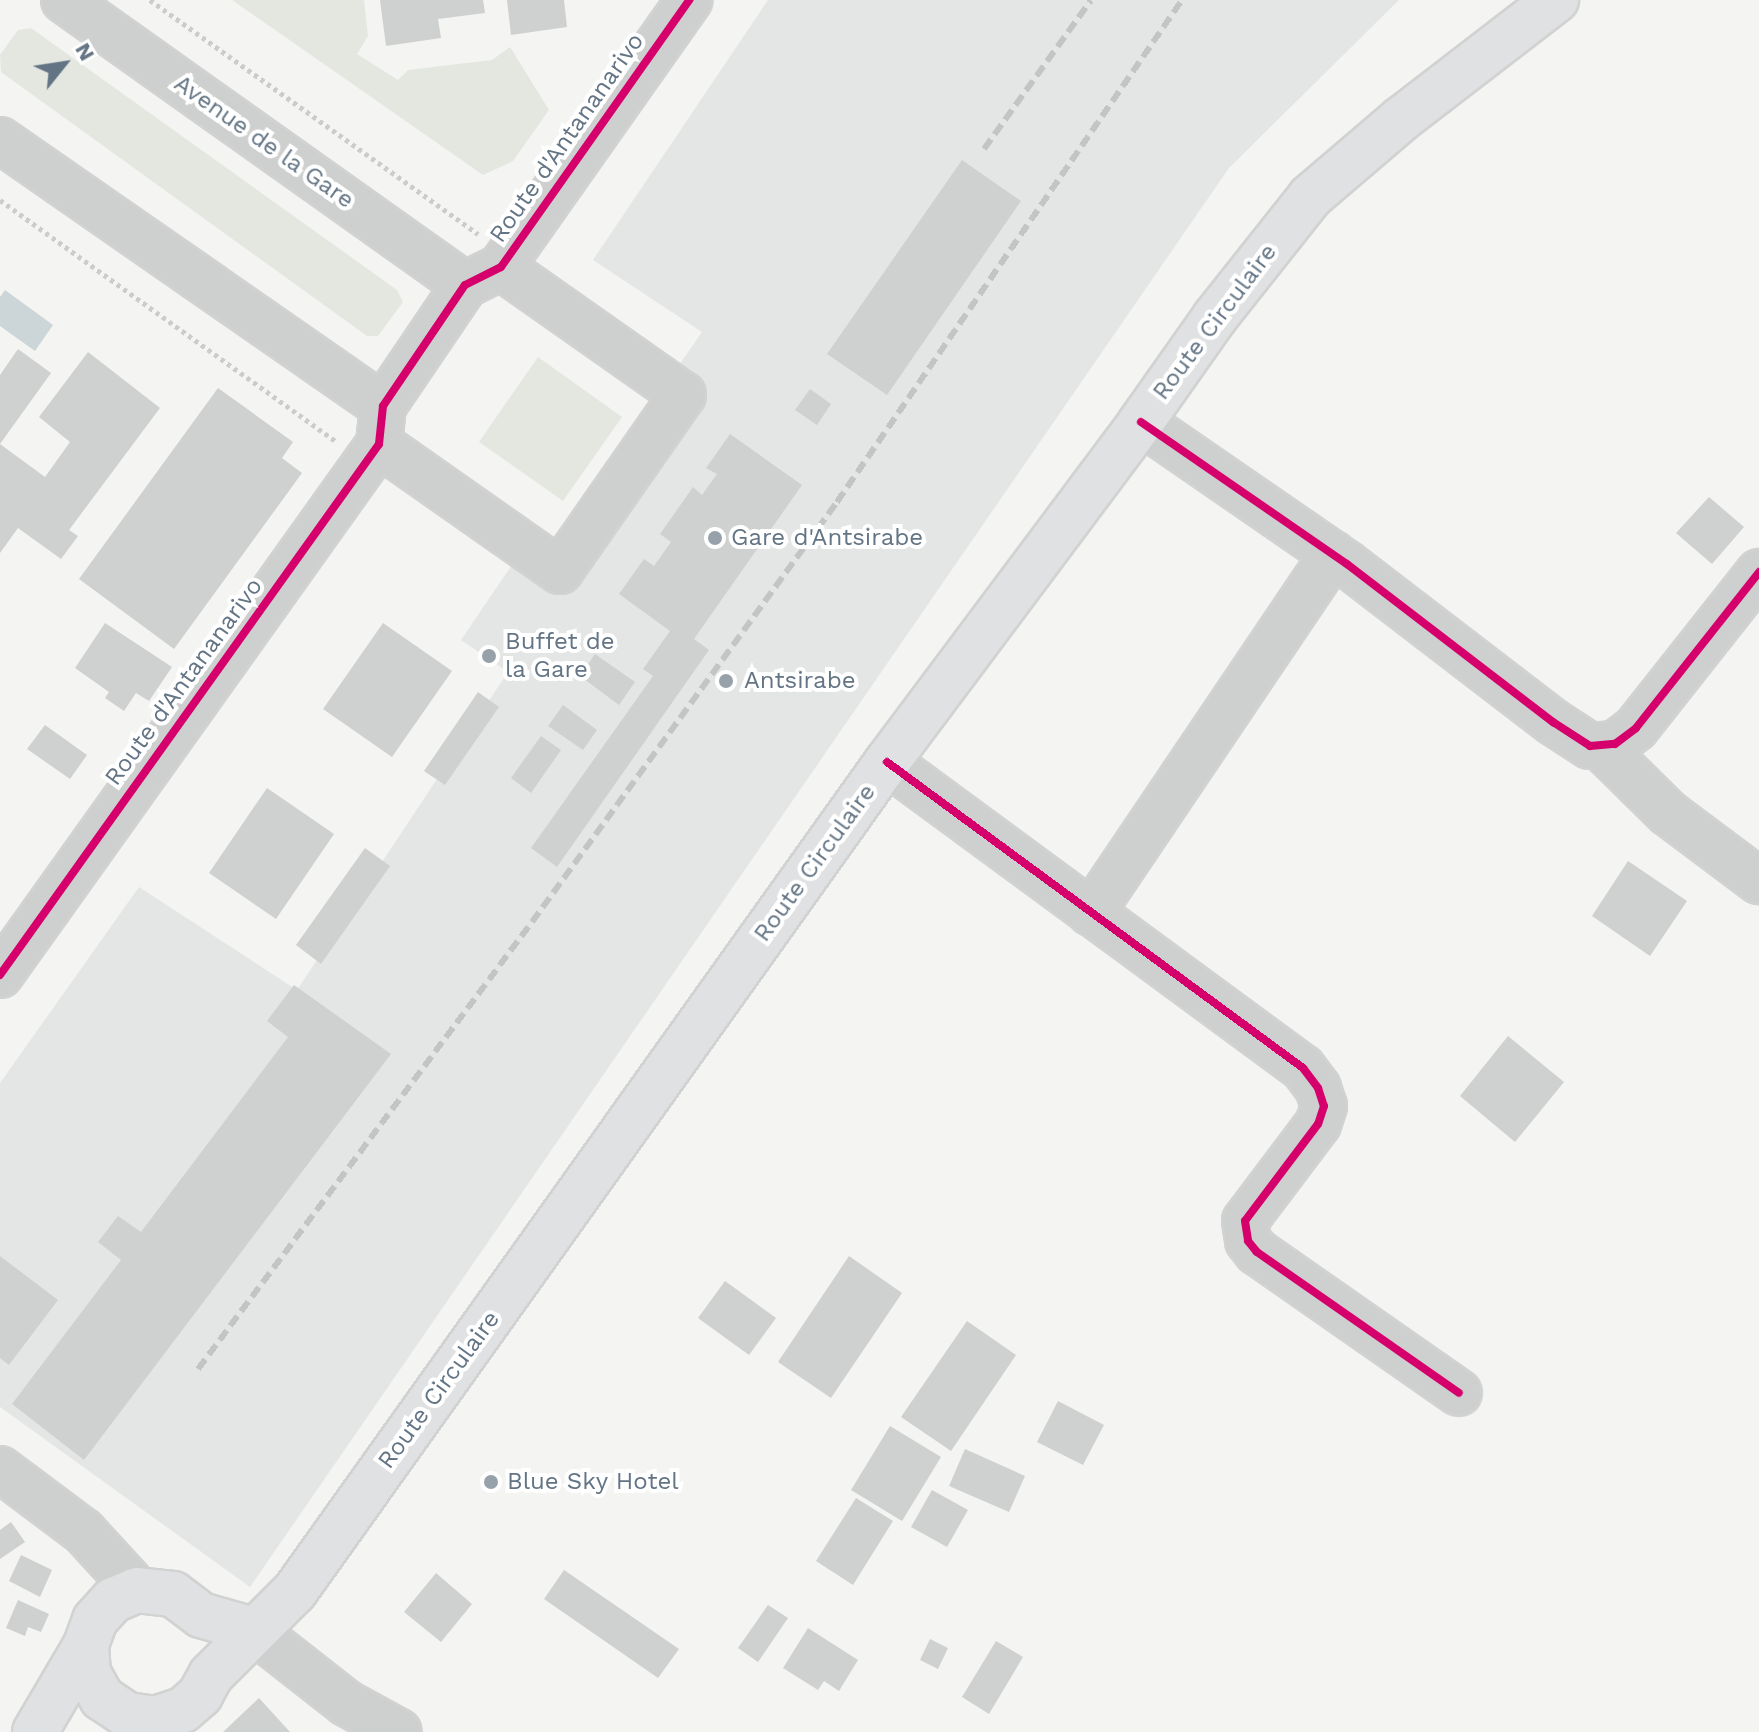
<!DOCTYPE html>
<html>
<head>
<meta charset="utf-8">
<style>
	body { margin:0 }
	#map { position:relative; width:1759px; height:1732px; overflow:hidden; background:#f4f4f2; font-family:"Work Sans",sans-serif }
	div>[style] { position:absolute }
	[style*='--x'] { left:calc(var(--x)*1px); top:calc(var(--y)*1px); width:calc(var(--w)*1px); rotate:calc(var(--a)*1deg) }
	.built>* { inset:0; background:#e4e6e5 }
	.green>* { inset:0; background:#e4e7e0 }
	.water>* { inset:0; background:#ccd5d7 }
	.building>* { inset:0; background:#cfd0d0 }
	.path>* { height:5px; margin-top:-2.5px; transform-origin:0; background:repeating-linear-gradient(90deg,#cbcccc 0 4px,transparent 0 8px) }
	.roads { filter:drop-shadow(2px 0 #d1d2d1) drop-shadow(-2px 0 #d1d2d1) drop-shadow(0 2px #d1d2d1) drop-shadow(0 -2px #d1d2d1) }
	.minor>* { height:44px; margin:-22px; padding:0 22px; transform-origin:22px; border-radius:22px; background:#cecfcf }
	.major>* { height:44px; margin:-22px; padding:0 22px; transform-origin:22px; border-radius:22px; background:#e0e1e2 }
	.rail>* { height:6px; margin-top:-3px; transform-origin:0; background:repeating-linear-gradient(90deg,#c4c4c5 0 12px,transparent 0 18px) }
	.cycleway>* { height:8px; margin:-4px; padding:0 4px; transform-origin:4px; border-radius:4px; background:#d6006c }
	.dots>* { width:22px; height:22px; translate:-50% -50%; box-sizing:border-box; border:4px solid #fff; border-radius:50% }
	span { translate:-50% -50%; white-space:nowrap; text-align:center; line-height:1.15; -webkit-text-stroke:8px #fff; paint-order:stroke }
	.street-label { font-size:24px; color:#637484 }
	.poi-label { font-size:24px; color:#637484 }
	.left { translate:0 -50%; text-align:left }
	.north { position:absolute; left:24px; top:24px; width:80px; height:80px; -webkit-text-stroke:6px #fff; paint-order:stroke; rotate:60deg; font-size:22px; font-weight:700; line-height:32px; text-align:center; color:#637484 }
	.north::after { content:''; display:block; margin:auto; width:28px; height:36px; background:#637484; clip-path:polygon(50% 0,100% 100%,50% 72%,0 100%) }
</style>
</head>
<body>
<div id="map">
	<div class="built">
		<div style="clip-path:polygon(768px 0,1399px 0,1229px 168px,250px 1587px,0 1407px,0 1083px,139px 887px,297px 990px,508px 672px,461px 640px,516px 559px,536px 572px,702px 332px,593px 260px)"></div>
	</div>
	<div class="green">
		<div style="clip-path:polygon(232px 0,364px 0,368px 36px,357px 54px,398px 80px,408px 70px,492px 60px,510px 47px,549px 110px,513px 161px,483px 175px)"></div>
		<div style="clip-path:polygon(31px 28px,397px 290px,403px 302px,378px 336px,367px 336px,1px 72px,0 55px,18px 30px)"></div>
		<div style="clip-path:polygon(538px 357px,622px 417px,563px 501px,479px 442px)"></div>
	</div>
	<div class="water">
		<div style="clip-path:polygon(5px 290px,53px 325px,35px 351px,0 326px,0 297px)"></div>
	</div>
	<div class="building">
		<div style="clip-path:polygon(380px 0,483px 0,485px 13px,438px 19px,441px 38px,386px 46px)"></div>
		<div style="clip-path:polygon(507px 0,564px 0,567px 27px,511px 35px)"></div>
		<div style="clip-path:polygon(962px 160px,1021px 201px,887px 395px,827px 354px)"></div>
		<div style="clip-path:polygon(18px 349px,51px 373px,0 444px,45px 477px,70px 442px,39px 417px,88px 352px,160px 408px,69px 530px,78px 536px,61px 559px,18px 528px,0 553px,0 375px)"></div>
		<div style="clip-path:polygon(218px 388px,293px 442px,282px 458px,302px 473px,174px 649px,79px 579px)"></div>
		<div style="clip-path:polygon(810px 389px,831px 404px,817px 425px,795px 410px)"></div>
		<div style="clip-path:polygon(730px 434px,802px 485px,694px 639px,709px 650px,557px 867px,531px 848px,653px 676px,643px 669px,670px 631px,619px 594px,644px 559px,654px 566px,671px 542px,660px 534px,693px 487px,702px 495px,717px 474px,706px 468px)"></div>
		<div style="clip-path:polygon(1709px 497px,1744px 527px,1712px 564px,1676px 533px)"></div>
		<div style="clip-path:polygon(105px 623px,172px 667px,149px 701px,136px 693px,124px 711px,105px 698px,109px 692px,75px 668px)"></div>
		<div style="clip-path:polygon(383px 623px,452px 671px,392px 757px,323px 709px)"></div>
		<div style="clip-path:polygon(595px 654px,635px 682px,619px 705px,580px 676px)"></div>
		<div style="clip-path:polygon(478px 692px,499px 707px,445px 785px,424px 771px)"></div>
		<div style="clip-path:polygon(563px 705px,597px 730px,583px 750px,548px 726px)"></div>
		<div style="clip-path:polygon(45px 725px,87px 755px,70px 779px,27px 749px)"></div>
		<div style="clip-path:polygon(541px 736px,561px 750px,531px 793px,511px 778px)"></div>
		<div style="clip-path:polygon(267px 788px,334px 834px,276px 919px,209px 873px)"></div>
		<div style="clip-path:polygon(365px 848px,390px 866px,321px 964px,296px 945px)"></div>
		<div style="clip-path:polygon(1628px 861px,1687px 901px,1650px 956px,1592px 916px)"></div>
		<div style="clip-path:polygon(294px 985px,391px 1054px,84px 1460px,12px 1404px,121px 1260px,98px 1242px,118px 1216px,141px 1232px,288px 1037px,267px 1021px)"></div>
		<div style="clip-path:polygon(1508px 1036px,1564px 1082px,1515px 1142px,1460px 1096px)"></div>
		<div style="clip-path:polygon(0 1256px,58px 1300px,9px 1365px,0 1358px)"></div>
		<div style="clip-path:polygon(849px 1256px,902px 1293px,831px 1398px,778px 1362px)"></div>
		<div style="clip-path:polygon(725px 1281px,776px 1318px,749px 1355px,698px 1318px)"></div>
		<div style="clip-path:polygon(967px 1321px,1016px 1355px,951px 1451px,901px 1417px)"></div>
		<div style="clip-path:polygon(1058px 1401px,1104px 1425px,1083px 1465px,1037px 1442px)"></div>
		<div style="clip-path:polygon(890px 1426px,941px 1457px,902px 1521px,851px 1490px)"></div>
		<div style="clip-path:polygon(965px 1449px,1025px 1476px,1009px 1512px,949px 1486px)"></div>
		<div style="clip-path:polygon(932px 1490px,968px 1510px,947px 1547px,911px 1527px)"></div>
		<div style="clip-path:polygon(856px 1498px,893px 1521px,853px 1585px,816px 1561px)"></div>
		<div style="clip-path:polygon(11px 1522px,25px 1542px,0 1559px,0 1530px)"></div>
		<div style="clip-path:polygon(21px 1555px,52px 1570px,40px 1597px,9px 1581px)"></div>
		<div style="clip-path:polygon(564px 1570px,679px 1649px,658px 1678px,544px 1599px)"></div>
		<div style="clip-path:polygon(436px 1573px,472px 1604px,441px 1642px,404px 1612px)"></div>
		<div style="clip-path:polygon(18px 1600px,49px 1614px,41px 1632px,28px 1627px,25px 1636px,6px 1628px)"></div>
		<div style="clip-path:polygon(768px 1605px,788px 1618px,758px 1662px,738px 1648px)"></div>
		<div style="clip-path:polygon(808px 1628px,858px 1660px,839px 1691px,824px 1681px,818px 1690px,783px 1668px)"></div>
		<div style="clip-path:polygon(930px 1639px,948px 1648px,938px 1669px,920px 1660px)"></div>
		<div style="clip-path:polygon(996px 1641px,1023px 1657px,989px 1714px,962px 1697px)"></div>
		<div style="clip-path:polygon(259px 1698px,290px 1732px,223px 1732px)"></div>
	</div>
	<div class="path">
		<div style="--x:150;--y:0;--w:403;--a:35.5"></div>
		<div style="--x:0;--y:200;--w:413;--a:35.7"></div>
	</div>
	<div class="roads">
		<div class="minor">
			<div style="--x:64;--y:0;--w:492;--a:35.4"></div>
			<div style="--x:0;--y:140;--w:466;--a:34.8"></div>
			<div style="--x:1141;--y:422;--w:250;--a:34.6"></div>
			<div style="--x:1347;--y:564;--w:260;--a:37.5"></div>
			<div style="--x:1553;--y:722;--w:44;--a:33"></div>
			<div style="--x:1590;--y:746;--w:25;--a:-5"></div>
			<div style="--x:1615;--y:744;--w:26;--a:-37"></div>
			<div style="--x:1636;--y:728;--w:199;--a:-51.7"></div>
			<div style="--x:379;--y:444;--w:221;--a:35.1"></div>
			<div style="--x:560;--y:571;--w:215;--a:-55.1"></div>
			<div style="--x:683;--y:395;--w:223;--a:-144.9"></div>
			<div style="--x:1599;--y:745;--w:97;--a:44.6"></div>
			<div style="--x:1668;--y:813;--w:114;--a:36.8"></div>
			<div style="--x:887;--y:762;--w:516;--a:36.34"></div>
			<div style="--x:1303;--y:1068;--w:25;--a:53"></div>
			<div style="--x:1318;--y:1088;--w:19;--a:72"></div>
			<div style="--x:1324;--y:1106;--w:19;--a:108"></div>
			<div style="--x:1318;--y:1124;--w:121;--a:127"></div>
			<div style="--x:1245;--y:1221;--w:20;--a:81"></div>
			<div style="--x:1248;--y:1241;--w:14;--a:51"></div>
			<div style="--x:1257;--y:1252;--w:246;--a:34.9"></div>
			<div style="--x:1091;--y:913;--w:433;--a:-56"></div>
			<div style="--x:0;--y:975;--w:652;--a:-54.48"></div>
			<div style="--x:379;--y:444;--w:38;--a:-84"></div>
			<div style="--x:383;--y:406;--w:146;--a:-55.9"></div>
			<div style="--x:465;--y:285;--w:40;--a:-26.6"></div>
			<div style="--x:501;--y:267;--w:327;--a:-54.8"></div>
			<div style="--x:0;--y:1469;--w:104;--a:36.8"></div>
			<div style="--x:83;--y:1531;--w:80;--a:47.5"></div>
			<div style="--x:253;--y:1630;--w:118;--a:38.1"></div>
			<div style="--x:346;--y:1703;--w:60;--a:28.7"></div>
		</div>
		<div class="major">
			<div style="--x:253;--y:1630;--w:54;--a:-163.9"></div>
			<div style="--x:201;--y:1615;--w:35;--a:-143"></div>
			<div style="--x:173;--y:1594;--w:36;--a:-174"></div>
			<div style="--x:137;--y:1590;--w:26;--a:157"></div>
			<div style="--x:113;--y:1600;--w:27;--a:132"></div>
			<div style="--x:95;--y:1620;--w:27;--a:110"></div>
			<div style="--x:86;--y:1645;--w:28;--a:86"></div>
			<div style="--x:88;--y:1673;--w:29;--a:61"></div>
			<div style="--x:102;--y:1698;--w:30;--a:34"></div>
			<div style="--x:127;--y:1715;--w:28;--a:8"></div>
			<div style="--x:155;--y:1719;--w:29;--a:-18"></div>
			<div style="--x:183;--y:1710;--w:23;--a:-41"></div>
			<div style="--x:200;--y:1695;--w:23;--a:-61"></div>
			<div style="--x:211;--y:1675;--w:119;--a:-45"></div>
			<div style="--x:295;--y:1591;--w:1019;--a:-54.47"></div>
			<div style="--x:887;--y:762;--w:424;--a:-53.2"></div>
			<div style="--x:1141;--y:422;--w:128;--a:-54.8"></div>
			<div style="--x:1215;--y:317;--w:153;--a:-51.6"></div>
			<div style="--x:1310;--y:197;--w:118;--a:-40.5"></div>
			<div style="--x:1400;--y:120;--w:197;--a:-37.6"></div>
			<div style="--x:35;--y:1732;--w:101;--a:-59.6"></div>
		</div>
	</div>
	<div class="rail">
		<div style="--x:984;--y:149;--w:183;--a:-54.3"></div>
		<div style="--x:198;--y:1369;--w:558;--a:-53.23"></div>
		<div style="--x:532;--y:922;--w:519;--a:-54.01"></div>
		<div style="--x:837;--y:502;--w:609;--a:-55.5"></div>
	</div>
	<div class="cycleway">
		<div style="--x:1141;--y:422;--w:250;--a:34.6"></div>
		<div style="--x:1347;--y:564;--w:260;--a:37.5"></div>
		<div style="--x:1553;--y:722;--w:44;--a:33"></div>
		<div style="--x:1590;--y:746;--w:25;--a:-5"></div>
		<div style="--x:1615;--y:744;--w:26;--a:-37"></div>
		<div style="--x:1636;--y:728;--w:199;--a:-51.7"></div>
		<div style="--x:887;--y:762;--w:516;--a:36.34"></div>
		<div style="--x:1303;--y:1068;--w:25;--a:53"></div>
		<div style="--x:1318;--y:1088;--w:19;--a:72"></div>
		<div style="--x:1324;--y:1106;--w:19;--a:108"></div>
		<div style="--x:1318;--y:1124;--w:121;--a:127"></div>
		<div style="--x:1245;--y:1221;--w:20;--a:81"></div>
		<div style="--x:1248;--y:1241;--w:14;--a:51"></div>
		<div style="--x:1257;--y:1252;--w:246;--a:34.9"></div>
		<div style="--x:0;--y:975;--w:652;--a:-54.48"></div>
		<div style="--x:379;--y:444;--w:38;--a:-84"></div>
		<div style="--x:383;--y:406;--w:146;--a:-55.9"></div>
		<div style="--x:465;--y:285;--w:40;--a:-26.6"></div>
		<div style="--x:501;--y:267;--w:327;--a:-54.8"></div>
	</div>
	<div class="dots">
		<div style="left:715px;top:538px;background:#96a1aa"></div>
		<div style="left:489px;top:656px;background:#96a1aa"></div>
		<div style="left:726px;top:681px;background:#96a1aa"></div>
		<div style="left:491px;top:1482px;background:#96a1aa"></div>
	</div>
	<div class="street-label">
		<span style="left:567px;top:138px;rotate:-55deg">Route d'Antananarivo</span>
		<span style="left:264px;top:142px;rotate:35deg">Avenue de la Gare</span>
		<span style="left:1215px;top:322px;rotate:-53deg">Route Circulaire</span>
		<span style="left:184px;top:682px;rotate:-54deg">Route d'Antananarivo</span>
		<span style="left:815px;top:863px;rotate:-54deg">Route Circulaire</span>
		<span style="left:439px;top:1390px;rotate:-54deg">Route Circulaire</span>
	</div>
	<div class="poi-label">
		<span class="left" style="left:731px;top:538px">Gare d'Antsirabe</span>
		<span class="left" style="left:505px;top:656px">Buffet de<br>la Gare</span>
		<span class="left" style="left:744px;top:681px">Antsirabe</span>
		<span class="left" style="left:507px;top:1482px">Blue Sky Hotel</span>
	</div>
	<div class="north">N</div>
</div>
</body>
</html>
